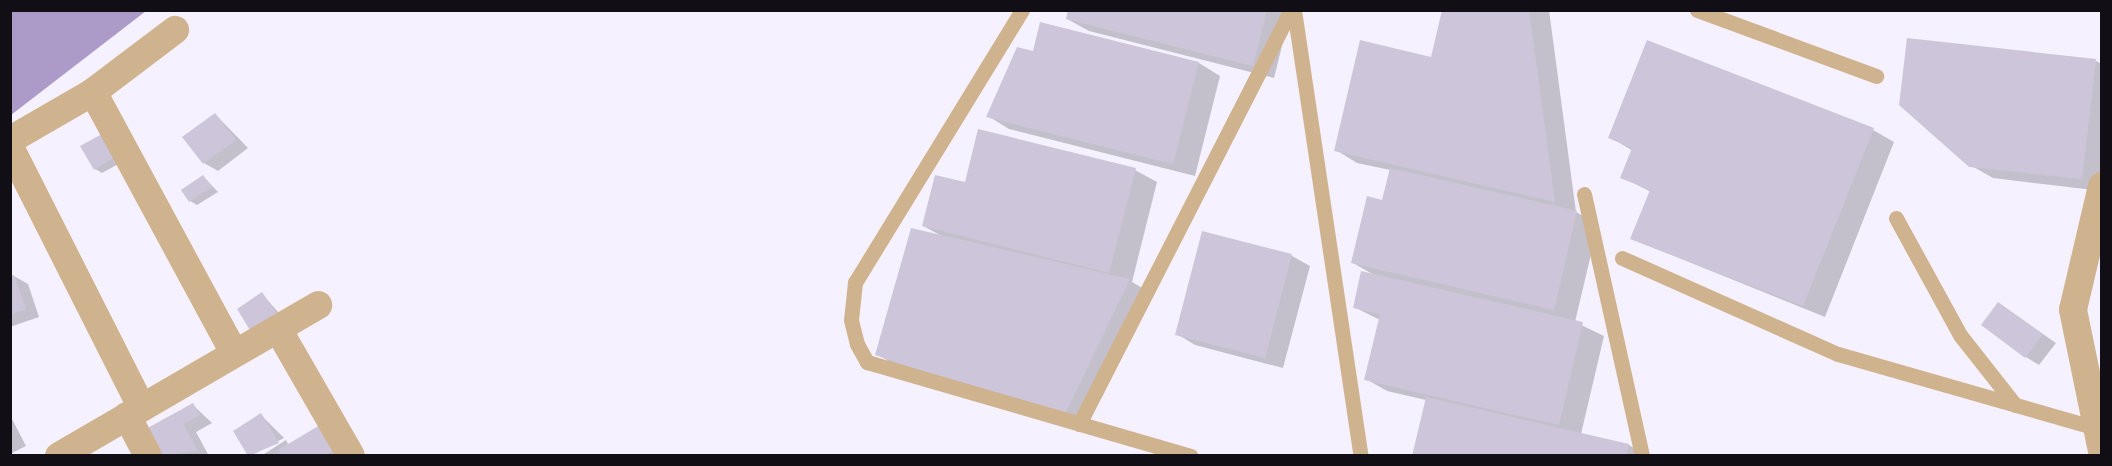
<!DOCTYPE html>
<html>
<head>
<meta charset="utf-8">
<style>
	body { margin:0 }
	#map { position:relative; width:2112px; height:466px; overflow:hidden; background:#f6f1fe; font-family:Poppins,sans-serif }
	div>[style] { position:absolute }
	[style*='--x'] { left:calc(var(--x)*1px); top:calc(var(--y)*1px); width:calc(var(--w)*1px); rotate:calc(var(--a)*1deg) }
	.water>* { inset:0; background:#ac9bc8 }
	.shadow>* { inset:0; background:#0003 }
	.building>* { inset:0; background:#cdc6da }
	.service>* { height:15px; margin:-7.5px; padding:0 7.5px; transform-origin:7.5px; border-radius:7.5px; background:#cfb38f }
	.minor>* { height:28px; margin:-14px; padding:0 14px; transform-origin:14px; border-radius:14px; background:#cfb38f }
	span { translate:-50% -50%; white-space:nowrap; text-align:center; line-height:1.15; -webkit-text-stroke:4.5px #fff; paint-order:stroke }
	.frame { position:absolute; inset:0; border:12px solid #110e15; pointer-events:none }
</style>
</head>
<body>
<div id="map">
	<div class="water">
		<div style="clip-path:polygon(11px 10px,146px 10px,146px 11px,11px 115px)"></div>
	</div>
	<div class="shadow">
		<div style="clip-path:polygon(1069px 10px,1291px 10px,1274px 78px,1089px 31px,1067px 19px)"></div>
		<div style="clip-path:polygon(1488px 10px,1549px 10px,1576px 212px,1598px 225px,1575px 322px,1604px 336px,1581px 434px,1629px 445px,1646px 456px,1414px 456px,1426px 400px,1387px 391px,1366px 379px,1380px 320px,1354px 307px,1374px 275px,1353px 263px,1383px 201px,1390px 170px,1357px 163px,1336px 150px)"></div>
		<div style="clip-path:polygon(1034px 53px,1199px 63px,1220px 76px,1195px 176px,1009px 129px,988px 116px)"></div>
		<div style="clip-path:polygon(2096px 61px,2102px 64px,2102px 191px,1993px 178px,1970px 165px)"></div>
		<div style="clip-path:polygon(215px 114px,248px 148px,218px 171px,204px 163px)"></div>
		<div style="clip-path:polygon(1873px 130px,1894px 142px,1825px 317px,1632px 239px,1651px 192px,1622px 177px,1633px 151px,1610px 137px)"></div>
		<div style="clip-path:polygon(109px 140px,122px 162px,102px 173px,95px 169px)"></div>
		<div style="clip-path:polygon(1135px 170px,1157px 182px,1132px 282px,1151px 293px,1085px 429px,898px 367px,877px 354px,940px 235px,923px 226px,966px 184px)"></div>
		<div style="clip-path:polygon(204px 177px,218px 192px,197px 205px,190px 201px)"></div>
		<div style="clip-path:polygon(1203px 233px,1292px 256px,1310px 266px,1283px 368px,1195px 345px,1177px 334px)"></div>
		<div style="clip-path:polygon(14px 276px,28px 284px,39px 317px,10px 327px)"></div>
		<div style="clip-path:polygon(262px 294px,279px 313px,253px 329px)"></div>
		<div style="clip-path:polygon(1999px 304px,2056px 343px,2039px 365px,2026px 357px)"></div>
		<div style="clip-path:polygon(193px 405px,212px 423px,196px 432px,209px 456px,161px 456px)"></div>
		<div style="clip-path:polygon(10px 415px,26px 446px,10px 454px)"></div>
		<div style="clip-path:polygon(261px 415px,284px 438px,250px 456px,235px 431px)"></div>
		<div style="clip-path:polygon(320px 427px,347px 456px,261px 456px,286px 440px,289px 446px)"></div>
	</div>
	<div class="building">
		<div style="clip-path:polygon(1068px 10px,1267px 10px,1253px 66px,1066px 19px)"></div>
		<div style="clip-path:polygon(1442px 10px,1529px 10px,1555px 202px,1334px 151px,1360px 40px,1431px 57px)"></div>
		<div style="clip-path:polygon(1040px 22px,1199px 62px,1173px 164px,986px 117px,1017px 47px,1033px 51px)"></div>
		<div style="clip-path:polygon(1907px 38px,2096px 59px,2082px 179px,1969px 167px,1899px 105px)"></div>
		<div style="clip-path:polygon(1647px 40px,1874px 128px,1803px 306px,1630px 239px,1650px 190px,1620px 178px,1632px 148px,1608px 138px)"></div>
		<div style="clip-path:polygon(215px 113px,236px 140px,203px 164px,182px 137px)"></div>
		<div style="clip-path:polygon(978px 129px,1136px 168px,1109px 273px,922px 226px,935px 175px,965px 182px)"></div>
		<div style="clip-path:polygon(102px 134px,115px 157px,94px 170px,80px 146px)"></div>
		<div style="clip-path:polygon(1390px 168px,1577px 211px,1554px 310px,1351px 263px,1367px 196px,1382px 200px)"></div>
		<div style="clip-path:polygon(203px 175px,212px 187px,189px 202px,181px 190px)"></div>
		<div style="clip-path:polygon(911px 228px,1130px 279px,1063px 418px,875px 355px)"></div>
		<div style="clip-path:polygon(1202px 231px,1292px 254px,1265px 358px,1175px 335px)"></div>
		<div style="clip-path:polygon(1361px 271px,1583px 322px,1559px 425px,1364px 380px,1380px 314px,1353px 308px)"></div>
		<div style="clip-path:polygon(14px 275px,26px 309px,10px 315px,10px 276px)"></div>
		<div style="clip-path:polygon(262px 292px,278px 316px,251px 332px,237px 309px)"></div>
		<div style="clip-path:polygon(1998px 302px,2043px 334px,2025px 358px,1981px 325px)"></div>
		<div style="clip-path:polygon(1426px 397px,1629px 444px,1626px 456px,1412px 456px)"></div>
		<div style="clip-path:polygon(193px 403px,200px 415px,183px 424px,198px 451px,159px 456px,144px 430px)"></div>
		<div style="clip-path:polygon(261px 413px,279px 443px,248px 456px,233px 431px)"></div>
		<div style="clip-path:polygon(320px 425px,335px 449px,324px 456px,281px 456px,278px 450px)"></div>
	</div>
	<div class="service">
		<div style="--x:1022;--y:10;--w:319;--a:121.5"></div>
		<div style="--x:855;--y:282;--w:38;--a:96"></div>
		<div style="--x:851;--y:320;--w:25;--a:76"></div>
		<div style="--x:857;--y:344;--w:21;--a:61"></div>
		<div style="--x:867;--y:362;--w:337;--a:16.2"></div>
		<div style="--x:1294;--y:10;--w:451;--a:81.5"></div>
		<div style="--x:1697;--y:10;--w:191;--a:20.2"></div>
		<div style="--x:1584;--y:194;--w:268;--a:77.5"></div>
		<div style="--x:1896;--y:218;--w:133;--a:61.3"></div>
		<div style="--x:1960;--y:335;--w:89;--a:51.8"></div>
		<div style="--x:1622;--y:258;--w:236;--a:24"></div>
		<div style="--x:1838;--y:354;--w:268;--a:16"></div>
		<div style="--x:1079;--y:424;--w:465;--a:-62.9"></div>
	</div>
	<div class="minor">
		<div style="--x:93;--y:92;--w:297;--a:61.6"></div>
		<div style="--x:10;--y:140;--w:96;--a:-30"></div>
		<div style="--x:93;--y:92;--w:103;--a:-37.1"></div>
		<div style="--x:10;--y:147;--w:292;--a:63.2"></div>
		<div style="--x:2102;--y:186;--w:127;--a:103.2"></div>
		<div style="--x:2073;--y:310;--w:144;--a:78.4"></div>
		<div style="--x:278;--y:329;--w:146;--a:60.1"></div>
		<div style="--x:127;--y:416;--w:45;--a:62.3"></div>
		<div style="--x:59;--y:456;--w:300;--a:-30.2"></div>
	</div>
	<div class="frame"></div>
</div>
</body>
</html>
